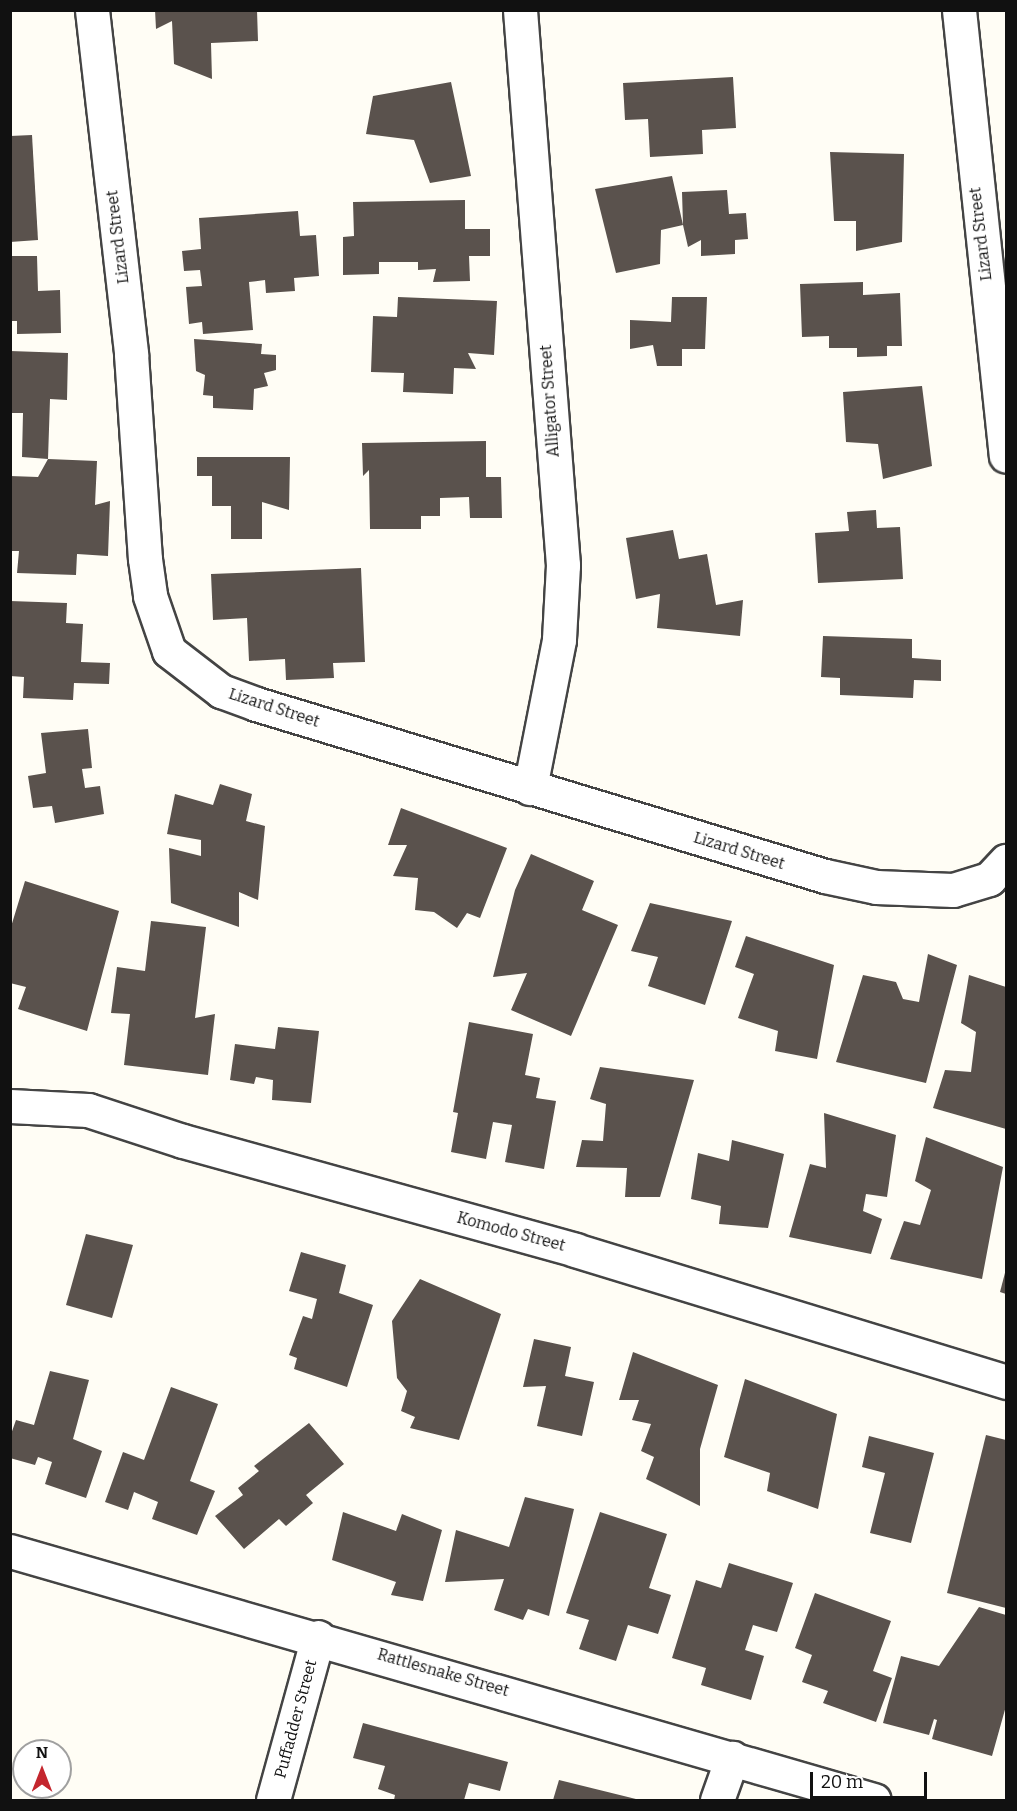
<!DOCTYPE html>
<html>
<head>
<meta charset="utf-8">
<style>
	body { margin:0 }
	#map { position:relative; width:1017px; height:1811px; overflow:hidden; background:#fffdf5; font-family:Bitter,serif }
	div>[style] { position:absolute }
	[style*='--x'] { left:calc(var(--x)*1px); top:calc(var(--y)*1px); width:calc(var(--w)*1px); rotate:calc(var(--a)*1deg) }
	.building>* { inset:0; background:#5a524d }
	.roads { filter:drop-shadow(2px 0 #444) drop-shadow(-2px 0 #444) drop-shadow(0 2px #444) drop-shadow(0 -2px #444) }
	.street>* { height:33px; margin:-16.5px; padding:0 16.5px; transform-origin:16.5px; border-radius:16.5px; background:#fff }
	span { translate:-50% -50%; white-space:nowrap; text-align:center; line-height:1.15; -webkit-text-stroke:6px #fff; paint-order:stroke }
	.street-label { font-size:16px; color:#111 }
	.frame { position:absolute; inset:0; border:12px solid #111; pointer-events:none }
	.north { position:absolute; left:12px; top:1739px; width:60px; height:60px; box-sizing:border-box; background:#fff; border:2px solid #a0a0a0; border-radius:50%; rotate:0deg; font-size:16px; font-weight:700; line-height:24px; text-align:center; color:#111 }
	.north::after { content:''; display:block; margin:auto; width:21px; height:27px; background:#c4262e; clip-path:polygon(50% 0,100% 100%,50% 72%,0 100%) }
	.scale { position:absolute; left:810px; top:1772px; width:117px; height:27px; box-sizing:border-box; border:3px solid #111; border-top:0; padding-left:8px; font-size:18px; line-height:21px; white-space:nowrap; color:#111; -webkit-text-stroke:4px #fff; paint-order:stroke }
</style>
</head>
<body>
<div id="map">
	<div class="building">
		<div style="clip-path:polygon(155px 10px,257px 10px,258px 41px,211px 43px,212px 79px,174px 64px,172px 21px,156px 29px)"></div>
		<div style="clip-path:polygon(733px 77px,736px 128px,702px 130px,703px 154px,650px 157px,648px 119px,625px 120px,623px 83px)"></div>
		<div style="clip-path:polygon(451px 82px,471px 176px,430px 183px,414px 140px,366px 134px,373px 96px)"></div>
		<div style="clip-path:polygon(32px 135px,38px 240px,10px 242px,10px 136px)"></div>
		<div style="clip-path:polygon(830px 152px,904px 154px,902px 242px,856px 251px,856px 221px,834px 221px)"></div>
		<div style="clip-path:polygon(672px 176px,683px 225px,682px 192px,727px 190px,729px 214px,746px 213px,748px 239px,735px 240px,735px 254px,701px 256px,701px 240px,688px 247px,683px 225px,661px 230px,660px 264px,616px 273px,595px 189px)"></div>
		<div style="clip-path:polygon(465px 200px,465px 229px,490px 229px,490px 256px,469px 256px,470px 281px,433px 282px,436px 269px,418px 270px,418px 262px,379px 262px,379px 274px,343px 275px,343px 237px,354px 236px,353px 202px)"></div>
		<div style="clip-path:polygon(298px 211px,300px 236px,316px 235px,319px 276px,294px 278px,295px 291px,266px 293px,265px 280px,249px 282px,253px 330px,203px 334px,202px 322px,189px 324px,186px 287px,202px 286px,200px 270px,184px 271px,182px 251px,201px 249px,199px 218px)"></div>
		<div style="clip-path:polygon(10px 256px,37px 256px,38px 291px,60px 290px,61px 333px,17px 334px,17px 321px,10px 321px)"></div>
		<div style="clip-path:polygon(863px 282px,863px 295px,900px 293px,902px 346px,887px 346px,887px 356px,857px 357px,857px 348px,829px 348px,829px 336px,802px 337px,800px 284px)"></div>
		<div style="clip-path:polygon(398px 297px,497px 301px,494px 355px,468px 353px,476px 369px,454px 368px,453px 394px,403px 392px,404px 373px,371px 372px,373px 316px,397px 317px)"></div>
		<div style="clip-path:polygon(672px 297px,707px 297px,705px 349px,682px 349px,682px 366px,657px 366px,653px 345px,630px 349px,630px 320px,671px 322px)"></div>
		<div style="clip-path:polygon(194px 339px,262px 344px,261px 354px,276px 355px,276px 370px,264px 373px,268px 386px,254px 389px,253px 410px,213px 408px,213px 396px,203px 395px,205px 375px,196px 371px)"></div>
		<div style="clip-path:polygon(10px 351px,68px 353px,67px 400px,50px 399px,48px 459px,97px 461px,95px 505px,110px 501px,108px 556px,77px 554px,76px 575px,17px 573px,19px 551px,10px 551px,10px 476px,38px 477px,48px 459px,22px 457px,23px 413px,10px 413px)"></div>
		<div style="clip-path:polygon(922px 386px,932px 466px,883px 479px,878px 444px,846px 442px,843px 392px)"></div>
		<div style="clip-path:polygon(486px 441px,486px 477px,501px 477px,502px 518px,470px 518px,469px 497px,440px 498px,440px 516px,421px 516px,421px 529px,370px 529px,369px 470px,363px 476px,362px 443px)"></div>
		<div style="clip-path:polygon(197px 457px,290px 457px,289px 510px,262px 502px,262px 539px,231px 539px,231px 506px,212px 506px,212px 476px,197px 476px)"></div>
		<div style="clip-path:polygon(876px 510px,877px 528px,900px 527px,903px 579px,818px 583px,815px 533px,849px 531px,847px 512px)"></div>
		<div style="clip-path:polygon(673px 530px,679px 559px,707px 554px,716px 605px,743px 600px,740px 636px,657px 628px,660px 594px,636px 599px,626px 538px)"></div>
		<div style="clip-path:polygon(361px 568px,365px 662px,333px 663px,334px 678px,286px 680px,285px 659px,249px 661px,247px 618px,213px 620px,211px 574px)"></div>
		<div style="clip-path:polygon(10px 601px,67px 603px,66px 623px,83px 624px,81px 662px,110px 663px,109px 684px,74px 683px,73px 700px,23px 698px,24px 677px,10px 676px)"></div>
		<div style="clip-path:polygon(823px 636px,912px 639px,912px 658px,941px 660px,941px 681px,914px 680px,913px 698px,840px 695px,840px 678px,821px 677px)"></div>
		<div style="clip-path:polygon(88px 729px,92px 768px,82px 769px,85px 788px,100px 786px,104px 814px,55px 823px,52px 806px,33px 808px,28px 776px,46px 773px,41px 733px)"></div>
		<div style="clip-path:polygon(220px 784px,252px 794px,246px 821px,265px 826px,258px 900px,239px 892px,239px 927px,171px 903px,169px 848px,201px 856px,201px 840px,167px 834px,175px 794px,213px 805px)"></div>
		<div style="clip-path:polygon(401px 808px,507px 848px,480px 918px,467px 913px,457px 928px,434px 912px,415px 910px,418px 878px,393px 876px,407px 845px,388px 845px)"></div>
		<div style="clip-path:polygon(531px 854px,594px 881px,582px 910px,618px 925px,571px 1036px,511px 1010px,527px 973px,493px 977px,515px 890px)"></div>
		<div style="clip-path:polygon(25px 881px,119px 911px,87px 1031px,18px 1009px,26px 987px,10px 983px,10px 930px)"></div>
		<div style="clip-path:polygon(650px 903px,732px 921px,705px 1005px,648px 986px,658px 957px,631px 951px)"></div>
		<div style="clip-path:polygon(151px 921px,206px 927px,195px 1018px,215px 1014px,208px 1075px,124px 1065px,130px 1014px,111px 1013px,117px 967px,145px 971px)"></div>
		<div style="clip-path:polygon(746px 936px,834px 965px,817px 1059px,775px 1051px,778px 1031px,738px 1018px,754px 974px,735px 967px)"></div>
		<div style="clip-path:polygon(928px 954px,957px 965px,926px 1083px,836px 1062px,863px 975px,896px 982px,903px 999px,919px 1002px)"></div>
		<div style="clip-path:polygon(969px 975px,1006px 987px,1006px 1129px,933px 1108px,945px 1070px,971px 1072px,976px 1032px,961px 1023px)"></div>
		<div style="clip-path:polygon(469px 1022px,533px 1034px,525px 1075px,540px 1078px,536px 1098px,556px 1101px,544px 1169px,505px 1162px,512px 1125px,493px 1122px,486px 1159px,451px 1152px,458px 1113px,453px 1112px)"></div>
		<div style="clip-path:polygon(278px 1027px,319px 1031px,311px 1103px,272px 1100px,273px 1080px,256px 1077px,254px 1084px,230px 1080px,235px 1044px,275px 1049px)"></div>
		<div style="clip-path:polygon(600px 1067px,694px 1080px,660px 1197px,625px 1197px,627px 1168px,576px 1167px,582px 1140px,603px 1141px,606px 1104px,590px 1099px)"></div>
		<div style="clip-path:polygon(824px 1113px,896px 1135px,887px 1197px,866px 1194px,863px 1211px,882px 1219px,871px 1254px,789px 1237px,810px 1164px,826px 1168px)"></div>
		<div style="clip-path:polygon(926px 1137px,1003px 1167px,982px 1279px,890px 1259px,904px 1221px,920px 1225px,931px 1190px,915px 1181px)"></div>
		<div style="clip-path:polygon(732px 1140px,784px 1154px,768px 1228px,719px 1224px,721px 1206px,691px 1199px,698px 1153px,729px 1161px)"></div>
		<div style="clip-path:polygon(86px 1234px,133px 1245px,112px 1318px,66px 1305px)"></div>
		<div style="clip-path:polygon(301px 1252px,346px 1265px,339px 1293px,373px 1305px,347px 1387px,294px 1369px,297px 1358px,289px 1355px,303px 1316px,312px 1319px,317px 1299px,289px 1291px)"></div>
		<div style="clip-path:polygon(1006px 1269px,1006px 1294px,1000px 1292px)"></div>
		<div style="clip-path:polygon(420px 1279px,501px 1314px,459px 1440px,410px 1428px,415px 1417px,401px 1411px,407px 1391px,397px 1378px,392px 1321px)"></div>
		<div style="clip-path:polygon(534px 1339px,571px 1347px,565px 1376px,594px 1382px,582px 1436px,537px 1426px,546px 1386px,523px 1387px)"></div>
		<div style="clip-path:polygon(633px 1352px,718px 1385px,700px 1449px,700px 1506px,646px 1479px,654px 1457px,641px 1451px,651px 1424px,632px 1420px,639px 1400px,619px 1400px)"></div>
		<div style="clip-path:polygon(50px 1371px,89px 1380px,73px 1439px,102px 1451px,86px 1498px,45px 1484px,52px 1462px,38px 1457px,35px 1465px,10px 1458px,10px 1437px,16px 1420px,34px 1425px)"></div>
		<div style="clip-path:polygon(745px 1379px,837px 1414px,818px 1509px,767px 1491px,770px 1473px,724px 1457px)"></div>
		<div style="clip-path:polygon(171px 1387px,218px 1404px,190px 1481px,215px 1491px,197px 1535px,152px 1519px,158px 1502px,134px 1492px,128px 1510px,105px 1502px,123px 1452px,144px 1460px)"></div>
		<div style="clip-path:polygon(309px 1423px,344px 1464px,306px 1495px,313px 1503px,286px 1526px,279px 1519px,244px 1549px,215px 1516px,243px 1495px,238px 1488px,259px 1471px,254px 1466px)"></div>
		<div style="clip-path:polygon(986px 1435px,1006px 1440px,1006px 1608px,947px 1593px)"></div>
		<div style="clip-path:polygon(869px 1436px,934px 1453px,911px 1543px,870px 1533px,885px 1473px,862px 1467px)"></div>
		<div style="clip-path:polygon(525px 1497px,574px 1509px,549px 1616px,528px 1609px,523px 1620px,494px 1610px,504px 1579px,445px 1582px,456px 1530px,509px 1547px)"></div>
		<div style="clip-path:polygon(343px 1512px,396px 1531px,402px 1514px,442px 1530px,423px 1601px,391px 1595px,396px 1582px,332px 1560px)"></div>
		<div style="clip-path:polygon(600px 1512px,667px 1534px,649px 1588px,671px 1595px,658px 1634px,628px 1625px,616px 1661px,579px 1649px,589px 1620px,566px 1613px)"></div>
		<div style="clip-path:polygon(729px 1563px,793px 1583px,777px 1632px,753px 1625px,745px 1650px,764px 1656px,751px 1700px,701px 1685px,706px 1668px,672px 1658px,696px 1580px,721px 1588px)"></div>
		<div style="clip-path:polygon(815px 1593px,891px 1621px,873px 1671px,892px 1678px,876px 1722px,823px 1703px,828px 1691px,802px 1682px,812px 1655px,795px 1648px)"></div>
		<div style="clip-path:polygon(979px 1607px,1006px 1615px,1006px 1706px,992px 1756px,932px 1739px,937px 1720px,934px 1719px,929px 1735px,883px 1723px,901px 1656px,939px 1666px)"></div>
		<div style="clip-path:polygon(363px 1723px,508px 1762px,500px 1791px,469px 1783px,464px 1800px,394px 1800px,395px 1795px,378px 1789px,385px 1766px,353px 1758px)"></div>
		<div style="clip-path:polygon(559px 1780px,640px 1800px,553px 1800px)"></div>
	</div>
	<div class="roads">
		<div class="street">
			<div style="--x:92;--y:10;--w:346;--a:83.5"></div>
			<div style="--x:131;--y:354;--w:205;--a:86.1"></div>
			<div style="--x:145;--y:559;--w:37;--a:82"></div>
			<div style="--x:150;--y:596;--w:58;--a:70.9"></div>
			<div style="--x:169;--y:651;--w:66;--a:37.6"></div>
			<div style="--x:221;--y:691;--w:37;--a:20"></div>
			<div style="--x:256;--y:704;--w:594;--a:16.82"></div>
			<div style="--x:825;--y:876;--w:52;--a:12.2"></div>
			<div style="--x:876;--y:887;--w:77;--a:2.2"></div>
			<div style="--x:953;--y:890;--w:38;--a:-17"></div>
			<div style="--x:989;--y:879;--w:25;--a:-47"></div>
			<div style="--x:520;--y:10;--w:557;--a:85.57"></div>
			<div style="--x:563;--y:565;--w:75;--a:93.1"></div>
			<div style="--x:559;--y:640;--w:151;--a:101.1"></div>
			<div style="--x:959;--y:10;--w:448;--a:84"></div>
			<div style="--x:10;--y:1106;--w:78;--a:2.9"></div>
			<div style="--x:88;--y:1110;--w:100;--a:18.1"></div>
			<div style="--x:183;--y:1141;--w:407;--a:15.5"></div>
			<div style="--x:575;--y:1250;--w:451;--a:17"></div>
			<div style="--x:10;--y:1551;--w:899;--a:16.08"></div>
			<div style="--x:273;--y:1800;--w:169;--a:-74.6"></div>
			<div style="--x:717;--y:1800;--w:45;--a:-70.3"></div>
		</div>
	</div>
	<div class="street-label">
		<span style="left:981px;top:234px;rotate:-97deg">Lizard Street</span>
		<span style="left:118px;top:237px;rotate:-97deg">Lizard Street</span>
		<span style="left:550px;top:401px;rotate:-94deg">Alligator Street</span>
		<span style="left:274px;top:708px;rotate:18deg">Lizard Street</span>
		<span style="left:739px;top:851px;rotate:17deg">Lizard Street</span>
		<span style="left:511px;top:1232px;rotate:15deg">Komodo Street</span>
		<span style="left:443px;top:1673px;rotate:16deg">Rattlesnake Street</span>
		<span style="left:296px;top:1719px;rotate:-75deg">Puffadder Street</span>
	</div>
	<div class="frame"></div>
	<div class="north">N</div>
	<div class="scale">20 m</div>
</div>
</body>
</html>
